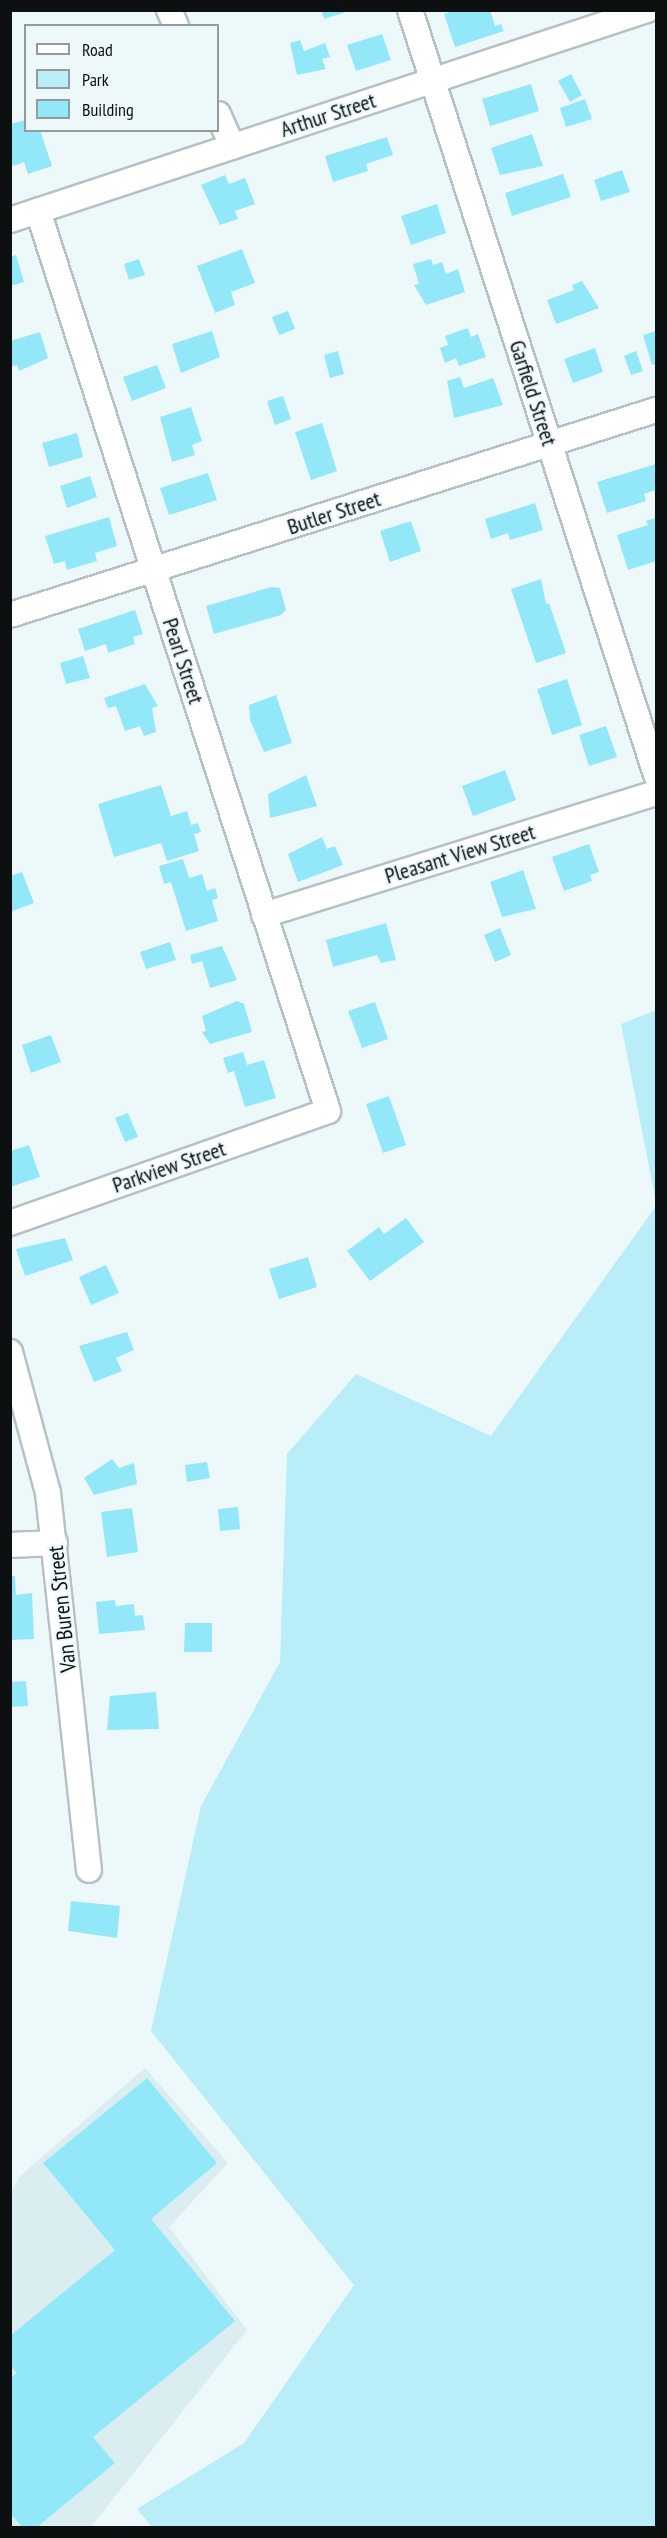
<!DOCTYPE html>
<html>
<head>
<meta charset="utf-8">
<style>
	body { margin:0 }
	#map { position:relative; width:667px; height:2538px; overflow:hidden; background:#edf8fa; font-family:"PT Sans Narrow",sans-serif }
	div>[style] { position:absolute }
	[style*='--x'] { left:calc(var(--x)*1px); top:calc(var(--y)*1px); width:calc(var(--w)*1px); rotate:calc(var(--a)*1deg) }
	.built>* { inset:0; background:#daeef2 }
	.green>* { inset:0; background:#b9eef8 }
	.building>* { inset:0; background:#92e8f8 }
	.roads { filter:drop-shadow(2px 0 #b6c1c3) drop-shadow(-2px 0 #b6c1c3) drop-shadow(0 2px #b6c1c3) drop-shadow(0 -2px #b6c1c3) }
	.street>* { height:24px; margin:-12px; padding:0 12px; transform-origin:12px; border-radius:12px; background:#fff }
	span { translate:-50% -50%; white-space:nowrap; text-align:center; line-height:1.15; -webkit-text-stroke:4.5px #edf8fa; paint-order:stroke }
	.street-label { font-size:22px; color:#0d1011 }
	.frame { position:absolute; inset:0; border:12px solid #0d1011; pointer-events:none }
	.legend { position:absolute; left:24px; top:24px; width:195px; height:108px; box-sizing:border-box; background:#edf8fa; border:2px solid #939b9d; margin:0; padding:8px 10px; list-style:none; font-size:18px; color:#0d1011 }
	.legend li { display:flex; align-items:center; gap:12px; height:30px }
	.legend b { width:30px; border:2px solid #939b9d }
</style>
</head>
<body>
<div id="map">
	<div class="built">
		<div style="clip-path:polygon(145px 2068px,228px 2163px,169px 2227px,247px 2330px,91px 2527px,11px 2527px,10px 2194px,20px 2176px)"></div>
	</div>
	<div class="green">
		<div style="clip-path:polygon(656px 1010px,656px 1202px,621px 1024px)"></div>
		<div style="clip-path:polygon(656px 1206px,656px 2527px,152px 2527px,137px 2509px,244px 2443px,354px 2285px,151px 2031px,201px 1806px,280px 1662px,287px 1454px,356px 1374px,491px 1436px)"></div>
	</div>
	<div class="building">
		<div style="clip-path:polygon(321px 10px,349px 10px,349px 11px,324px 19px)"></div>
		<div style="clip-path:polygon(454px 10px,490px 10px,495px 26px,501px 24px,504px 31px,455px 47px,444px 14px)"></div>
		<div style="clip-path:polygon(382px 34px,391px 60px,356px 71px,347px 45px)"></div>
		<div style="clip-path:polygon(300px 40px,304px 51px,325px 43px,330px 57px,322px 59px,326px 69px,297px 75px,290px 43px)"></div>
		<div style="clip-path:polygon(571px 74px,582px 95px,570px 102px,558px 81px)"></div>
		<div style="clip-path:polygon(531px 84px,539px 111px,490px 126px,482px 99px)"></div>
		<div style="clip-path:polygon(585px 99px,592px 119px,566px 127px,560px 108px)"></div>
		<div style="clip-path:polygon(26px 120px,26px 130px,40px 130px,52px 166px,28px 174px,24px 162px,13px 166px,10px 156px,10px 124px)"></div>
		<div style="clip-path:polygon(532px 134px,543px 166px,500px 175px,491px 148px)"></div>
		<div style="clip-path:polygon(387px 137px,393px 155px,366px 164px,368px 171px,333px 182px,325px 156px)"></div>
		<div style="clip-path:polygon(622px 170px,630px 192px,601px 201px,594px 180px)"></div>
		<div style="clip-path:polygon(563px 174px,571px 197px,512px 216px,505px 193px)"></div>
		<div style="clip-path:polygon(225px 175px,229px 184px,245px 178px,255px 204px,235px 211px,238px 219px,220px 225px,201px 185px)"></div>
		<div style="clip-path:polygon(437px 204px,446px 233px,411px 245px,401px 216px)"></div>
		<div style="clip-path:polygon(242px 249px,255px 283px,231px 292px,235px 305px,215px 313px,197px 266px)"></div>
		<div style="clip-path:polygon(16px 255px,24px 282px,10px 286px,10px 257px)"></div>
		<div style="clip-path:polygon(139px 259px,145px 275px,129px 280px,124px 264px)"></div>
		<div style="clip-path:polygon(431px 259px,433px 265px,442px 262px,446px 274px,458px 269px,465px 292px,426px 305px,414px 285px,419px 284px,413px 264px)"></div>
		<div style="clip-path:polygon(582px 281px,599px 308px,556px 324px,547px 300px,574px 290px,572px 285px)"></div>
		<div style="clip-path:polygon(288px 311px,295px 329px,279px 335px,272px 317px)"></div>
		<div style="clip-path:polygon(468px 328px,471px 337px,478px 334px,486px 357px,459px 366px,456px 358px,445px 363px,440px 348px,448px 345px,445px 336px)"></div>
		<div style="clip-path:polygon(212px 331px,220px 357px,181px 373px,172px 344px)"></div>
		<div style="clip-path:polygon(656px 331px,656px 364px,652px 365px,643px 335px)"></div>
		<div style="clip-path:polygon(40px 332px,48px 358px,19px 371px,17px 365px,10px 367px,10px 341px)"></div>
		<div style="clip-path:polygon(595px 348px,603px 372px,573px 383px,564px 359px)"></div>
		<div style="clip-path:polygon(338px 351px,344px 374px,330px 378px,324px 355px)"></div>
		<div style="clip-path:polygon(636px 351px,643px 371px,631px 375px,624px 356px)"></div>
		<div style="clip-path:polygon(157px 365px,166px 388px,132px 401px,123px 377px)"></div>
		<div style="clip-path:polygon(460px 377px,464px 388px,493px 378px,503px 405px,454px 418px,447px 381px)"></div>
		<div style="clip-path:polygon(283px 396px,291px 419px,275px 425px,267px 401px)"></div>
		<div style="clip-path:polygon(191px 407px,202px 441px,192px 445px,195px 455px,172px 462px,160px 417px)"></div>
		<div style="clip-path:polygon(322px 423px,337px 471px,311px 480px,295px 432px)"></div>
		<div style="clip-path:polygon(77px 433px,83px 457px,49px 467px,42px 443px)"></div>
		<div style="clip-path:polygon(656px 464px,656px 490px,644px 494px,646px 501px,607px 513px,597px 482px)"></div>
		<div style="clip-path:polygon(208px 473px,217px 500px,169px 515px,160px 488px)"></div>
		<div style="clip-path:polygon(90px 476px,97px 497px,67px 508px,60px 486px)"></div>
		<div style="clip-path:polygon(535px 503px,543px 530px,510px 540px,508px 533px,491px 539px,485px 519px)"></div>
		<div style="clip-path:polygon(109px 517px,117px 546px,95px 553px,97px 561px,67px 570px,65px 561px,54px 564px,45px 536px)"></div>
		<div style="clip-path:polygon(655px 518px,656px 561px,628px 570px,617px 535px,648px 525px,646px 521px)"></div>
		<div style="clip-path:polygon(411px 521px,421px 551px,390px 562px,380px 531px)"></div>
		<div style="clip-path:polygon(541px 579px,546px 604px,549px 603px,566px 653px,536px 663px,511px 589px)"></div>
		<div style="clip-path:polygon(271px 587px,280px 588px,286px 610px,281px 615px,214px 634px,206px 606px)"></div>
		<div style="clip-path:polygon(135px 610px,143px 634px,133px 637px,135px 644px,108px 653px,106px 644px,85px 651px,78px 629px)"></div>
		<div style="clip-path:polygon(83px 656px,90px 678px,66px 684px,60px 663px)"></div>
		<div style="clip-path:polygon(567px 679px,582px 725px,552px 735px,537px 689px)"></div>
		<div style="clip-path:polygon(145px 684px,158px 706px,152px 708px,156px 732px,144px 736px,140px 726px,125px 731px,116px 706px,108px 708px,104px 698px)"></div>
		<div style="clip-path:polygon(276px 695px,292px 743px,264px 752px,250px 720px,249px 705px)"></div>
		<div style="clip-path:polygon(606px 726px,617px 757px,589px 766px,579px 735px)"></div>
		<div style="clip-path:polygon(505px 770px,516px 800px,473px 816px,462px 786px)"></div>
		<div style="clip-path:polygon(306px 775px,317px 806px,270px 818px,268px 794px)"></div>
		<div style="clip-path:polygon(161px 785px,171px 816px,187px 811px,191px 825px,198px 823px,201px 832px,194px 834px,199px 851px,167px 861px,161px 843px,114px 857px,98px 804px)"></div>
		<div style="clip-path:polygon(322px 837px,327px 849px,335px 846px,343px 865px,298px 882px,288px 854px)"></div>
		<div style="clip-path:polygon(589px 844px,599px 872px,590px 875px,592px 881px,564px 891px,552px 857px)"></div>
		<div style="clip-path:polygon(183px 859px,189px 878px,202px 874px,207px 891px,215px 888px,218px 898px,212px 900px,218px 921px,186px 931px,171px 882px,164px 884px,159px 866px)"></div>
		<div style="clip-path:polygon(523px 870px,536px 909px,502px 917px,490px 882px)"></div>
		<div style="clip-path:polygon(22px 872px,34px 903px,10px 912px,10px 876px)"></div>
		<div style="clip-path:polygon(386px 923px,396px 960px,381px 963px,377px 955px,333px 967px,326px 940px)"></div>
		<div style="clip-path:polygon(500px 928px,511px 955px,495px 962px,484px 935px)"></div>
		<div style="clip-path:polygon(170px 942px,176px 960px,146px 969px,140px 952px)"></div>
		<div style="clip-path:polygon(222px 946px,237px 980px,210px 988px,202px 961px,192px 964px,190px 955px)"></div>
		<div style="clip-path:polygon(237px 1001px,244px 1004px,252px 1032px,210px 1044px,202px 1032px,206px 1031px,202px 1016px)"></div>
		<div style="clip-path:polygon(375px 1002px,388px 1039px,362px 1048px,348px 1011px)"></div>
		<div style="clip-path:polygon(51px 1035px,61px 1062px,31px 1073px,22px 1045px)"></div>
		<div style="clip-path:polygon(243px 1052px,247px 1065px,264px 1060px,276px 1098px,245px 1107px,234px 1071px,228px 1073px,223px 1058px)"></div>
		<div style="clip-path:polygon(389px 1096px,406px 1145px,383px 1153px,366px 1104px)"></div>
		<div style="clip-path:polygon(128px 1113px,138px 1137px,125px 1142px,115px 1118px)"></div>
		<div style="clip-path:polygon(29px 1145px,40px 1177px,10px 1187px,10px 1151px)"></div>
		<div style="clip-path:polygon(406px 1218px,424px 1242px,370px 1281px,347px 1251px,379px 1227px,384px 1234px)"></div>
		<div style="clip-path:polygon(65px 1238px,73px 1260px,25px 1276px,16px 1249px)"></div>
		<div style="clip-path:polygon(308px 1257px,317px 1287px,279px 1299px,269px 1269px)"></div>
		<div style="clip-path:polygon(106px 1265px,119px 1293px,91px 1305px,79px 1277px)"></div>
		<div style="clip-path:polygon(127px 1332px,134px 1350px,116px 1358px,122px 1371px,94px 1382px,79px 1346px)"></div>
		<div style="clip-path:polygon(112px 1459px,119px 1468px,134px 1463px,137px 1484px,94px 1495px,84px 1478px)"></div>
		<div style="clip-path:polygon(207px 1462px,210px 1478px,187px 1482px,185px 1465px)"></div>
		<div style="clip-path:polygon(238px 1507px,240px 1529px,220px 1531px,218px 1509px)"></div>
		<div style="clip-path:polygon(132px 1508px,138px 1552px,107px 1557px,101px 1512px)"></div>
		<div style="clip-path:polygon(10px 1576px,15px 1576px,16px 1595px,32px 1593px,34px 1639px,10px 1640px)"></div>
		<div style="clip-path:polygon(115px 1600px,116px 1606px,134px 1604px,135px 1616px,143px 1615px,145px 1630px,99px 1634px,96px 1602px)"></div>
		<div style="clip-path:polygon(185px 1623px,212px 1623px,212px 1652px,184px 1652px)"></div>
		<div style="clip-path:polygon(26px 1681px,28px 1706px,10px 1707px,10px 1682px)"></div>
		<div style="clip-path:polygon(156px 1692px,159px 1729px,107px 1730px,110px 1696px)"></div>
		<div style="clip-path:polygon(71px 1901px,120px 1906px,117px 1938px,68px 1931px)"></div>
		<div style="clip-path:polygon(147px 2078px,217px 2163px,151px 2219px,235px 2321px,93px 2437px,115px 2463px,36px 2528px,23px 2528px,10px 2513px,10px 2378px,17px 2373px,10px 2366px,10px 2336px,115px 2250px,43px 2163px)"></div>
	</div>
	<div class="roads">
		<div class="street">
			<div style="--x:169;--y:10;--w:17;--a:66"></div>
			<div style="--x:410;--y:10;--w:804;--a:72.17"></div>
			<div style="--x:218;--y:114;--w:36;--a:66"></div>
			<div style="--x:10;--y:220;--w:671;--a:-18.25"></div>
			<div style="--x:10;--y:615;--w:678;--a:-17.61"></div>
			<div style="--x:264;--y:915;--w:411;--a:-17.3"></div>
			<div style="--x:10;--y:1223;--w:337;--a:-19.4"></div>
			<div style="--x:328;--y:1111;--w:946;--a:-107.86"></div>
			<div style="--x:10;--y:1352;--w:146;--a:74.9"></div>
			<div style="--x:48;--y:1493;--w:379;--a:83.8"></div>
			<div style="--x:10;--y:1545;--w:45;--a:-2.5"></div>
		</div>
	</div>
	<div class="street-label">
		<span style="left:328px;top:115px;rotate:-18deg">Arthur Street</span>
		<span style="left:533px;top:393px;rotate:72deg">Garfield Street</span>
		<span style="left:334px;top:513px;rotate:-18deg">Butler Street</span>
		<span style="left:183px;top:661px;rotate:72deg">Pearl Street</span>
		<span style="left:460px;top:854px;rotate:-17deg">Pleasant View Street</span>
		<span style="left:169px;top:1167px;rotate:-19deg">Parkview Street</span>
		<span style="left:62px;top:1609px;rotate:-96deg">Van Buren Street</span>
	</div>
	<div class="frame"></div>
	<ul class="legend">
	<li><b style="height:8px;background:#fff"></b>Road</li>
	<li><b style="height:16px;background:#b9eef8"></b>Park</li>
	<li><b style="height:16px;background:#92e8f8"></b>Building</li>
	</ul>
</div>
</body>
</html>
